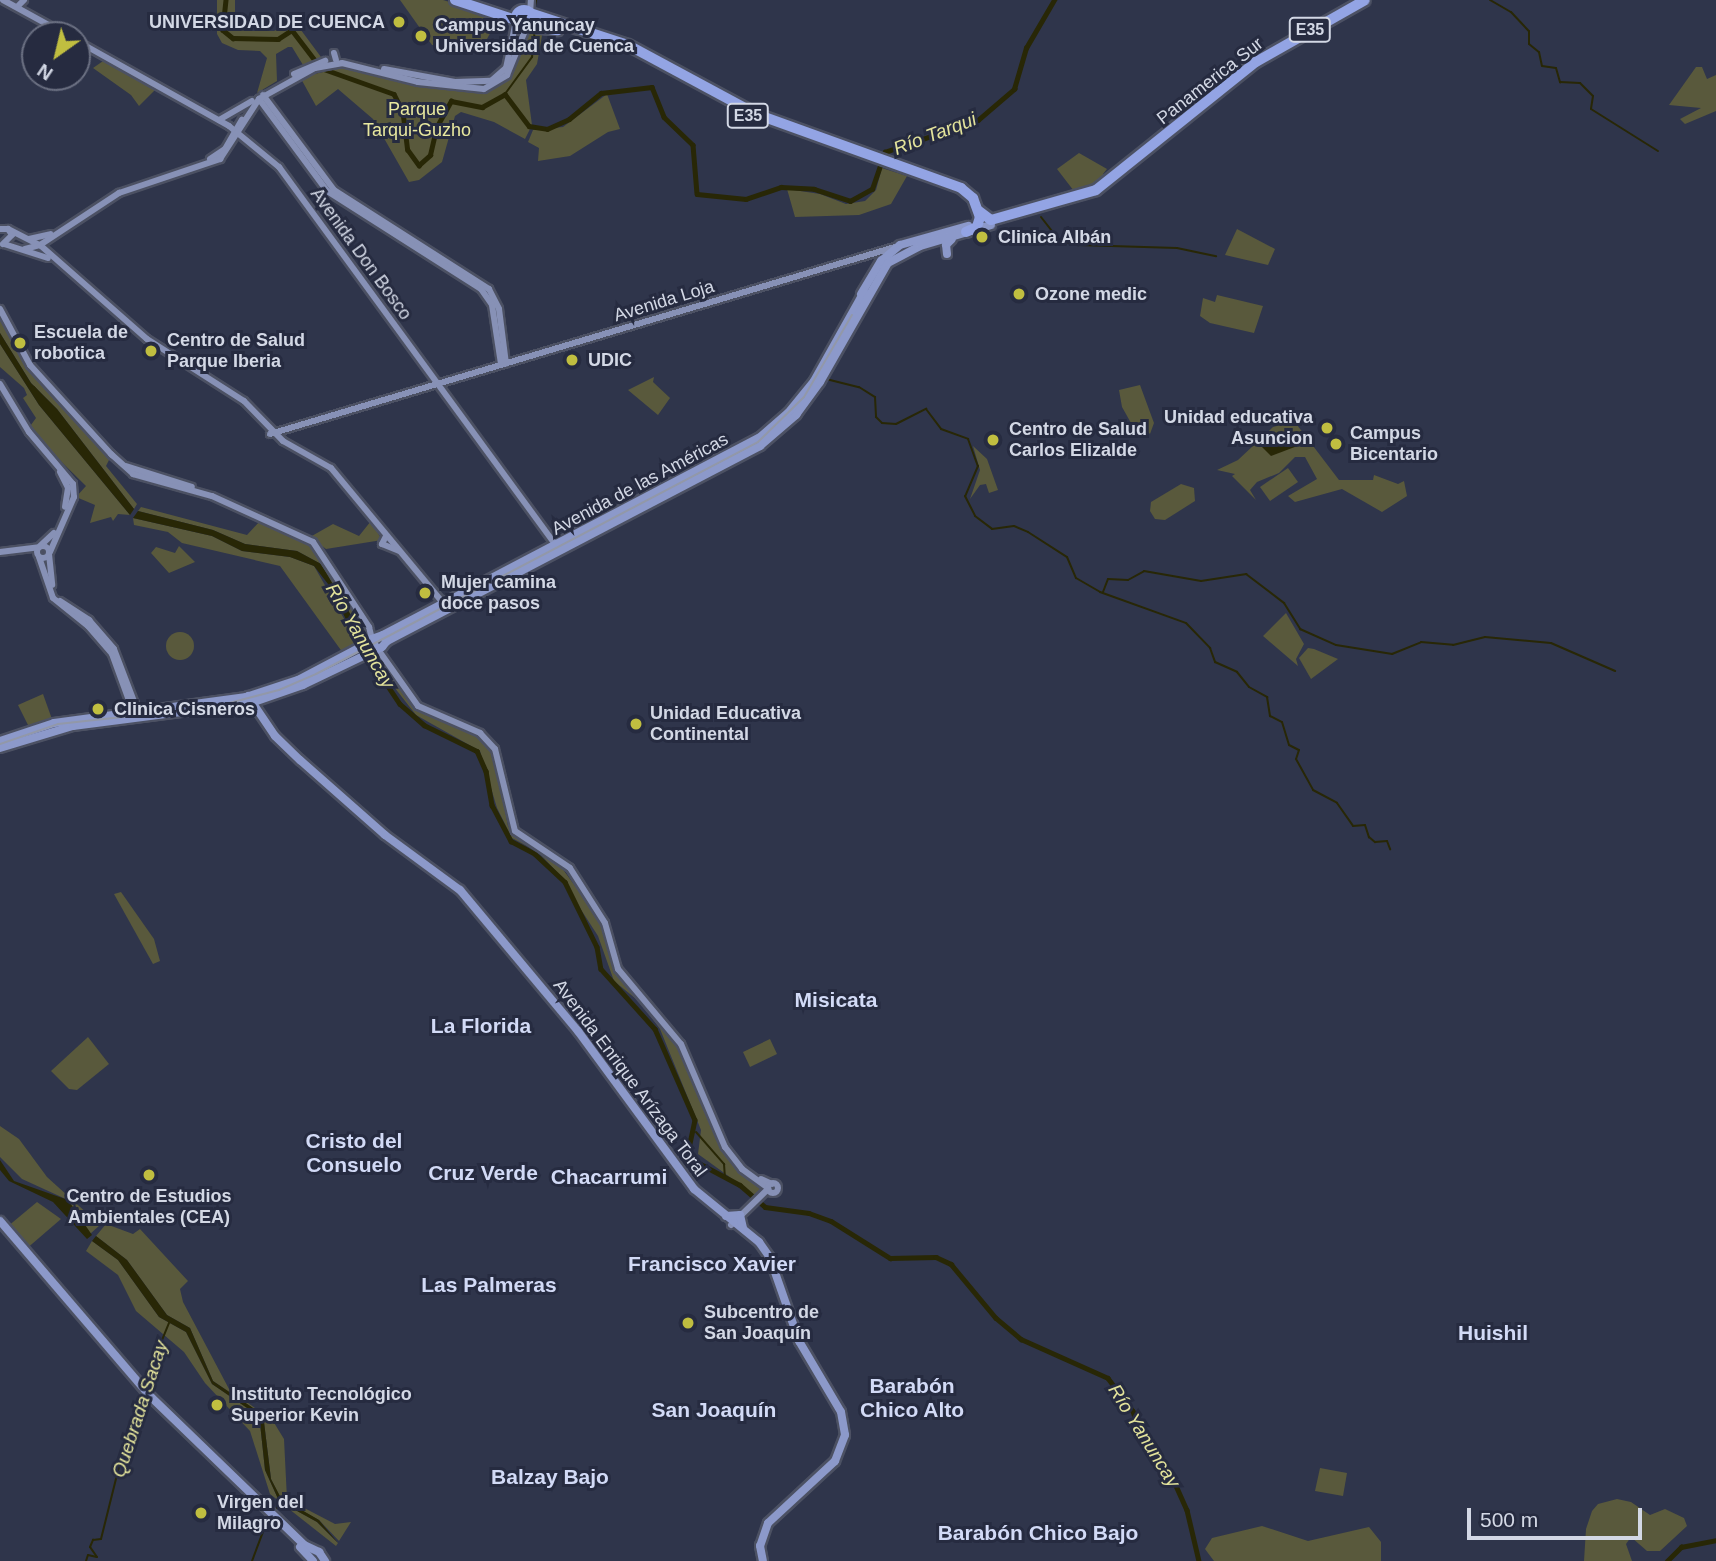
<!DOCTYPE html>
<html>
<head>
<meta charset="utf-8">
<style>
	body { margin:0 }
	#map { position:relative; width:1716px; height:1561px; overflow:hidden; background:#2f354b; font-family:Helvetica,sans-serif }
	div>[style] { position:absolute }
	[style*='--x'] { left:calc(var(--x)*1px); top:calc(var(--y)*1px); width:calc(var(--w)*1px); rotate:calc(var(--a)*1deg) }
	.green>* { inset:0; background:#59593c }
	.round { border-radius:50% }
	.water>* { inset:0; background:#282706 }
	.stream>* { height:2px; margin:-1px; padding:0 1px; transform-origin:1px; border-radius:1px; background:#282706 }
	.river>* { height:4.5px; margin:-2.25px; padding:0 2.25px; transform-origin:2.25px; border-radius:2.25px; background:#282706 }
	.primary-tunnel>* { height:8px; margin-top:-4px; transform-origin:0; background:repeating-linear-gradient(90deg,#484d62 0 8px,transparent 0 12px) }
	.roads { filter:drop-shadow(2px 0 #4c5163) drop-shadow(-2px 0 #4c5163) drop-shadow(0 2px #4c5163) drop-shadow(0 -2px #4c5163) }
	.secondary>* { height:6px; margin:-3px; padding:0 3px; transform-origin:3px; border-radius:3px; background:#8791b6 }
	.secondary>.ring { margin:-3px; padding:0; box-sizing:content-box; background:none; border:6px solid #8791b6; border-radius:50% }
	.primary>* { height:8px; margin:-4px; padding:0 4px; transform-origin:4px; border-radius:4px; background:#8c99ca }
	.highway>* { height:10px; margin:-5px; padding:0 5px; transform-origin:5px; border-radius:5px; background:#93a4e4 }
	.highway>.ring { margin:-5px; padding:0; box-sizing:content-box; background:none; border:10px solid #93a4e4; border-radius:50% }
	.tram>* { height:2px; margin:-1px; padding:0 1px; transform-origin:1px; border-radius:1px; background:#9298a8 }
	.dots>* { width:19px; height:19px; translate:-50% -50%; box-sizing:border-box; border:4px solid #262b40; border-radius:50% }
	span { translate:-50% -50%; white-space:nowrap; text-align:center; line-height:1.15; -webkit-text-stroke:6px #262b40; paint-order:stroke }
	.shield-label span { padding:2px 5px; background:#262b40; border:2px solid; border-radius:5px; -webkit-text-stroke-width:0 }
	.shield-label { font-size:16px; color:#d3d8e5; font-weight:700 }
	.poi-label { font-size:18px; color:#d3d8e5; font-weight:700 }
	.right { translate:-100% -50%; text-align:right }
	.left { translate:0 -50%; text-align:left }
	.street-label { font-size:18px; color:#d3d8e5 }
	.park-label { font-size:18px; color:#e8e89f }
	.water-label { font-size:19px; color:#e3e39b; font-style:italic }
	.quarter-label { font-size:21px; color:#d2daf6; font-weight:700 }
	.north { position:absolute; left:21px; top:21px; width:70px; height:70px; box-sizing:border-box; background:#262b40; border:2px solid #6b7082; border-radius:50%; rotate:214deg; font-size:19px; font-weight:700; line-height:28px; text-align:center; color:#d3d8e5 }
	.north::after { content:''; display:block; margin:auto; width:24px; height:32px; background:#c0be40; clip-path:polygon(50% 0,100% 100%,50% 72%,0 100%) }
	.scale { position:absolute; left:1467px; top:1508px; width:175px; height:32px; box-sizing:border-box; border:4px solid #d3d8e5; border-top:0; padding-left:9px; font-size:21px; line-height:24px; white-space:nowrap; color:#d3d8e5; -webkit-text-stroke:5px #262b40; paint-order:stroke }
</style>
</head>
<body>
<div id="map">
	<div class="green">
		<div style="clip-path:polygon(217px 0,235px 0,235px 19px,245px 31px,274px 31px,295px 22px,321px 57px,303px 65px,292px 47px,288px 47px,276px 54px,277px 81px,257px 93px,267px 58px,260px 51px,238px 50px,222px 43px,217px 34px)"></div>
		<div style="clip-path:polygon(400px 0,443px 0,496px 16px,493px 28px,487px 39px,461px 48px,432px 45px)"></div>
		<div style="clip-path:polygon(543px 30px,537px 64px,526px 80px,532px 125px,525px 139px,494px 122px,461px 112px,455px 116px,442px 162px,419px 180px,409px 182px,373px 119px,338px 89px,316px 106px,300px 77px,347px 67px,418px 84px,481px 92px,506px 78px,528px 31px)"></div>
		<div style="clip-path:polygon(106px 59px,156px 89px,139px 106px,131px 95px,93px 68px)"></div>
		<div style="clip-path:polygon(1696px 67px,1702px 67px,1707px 79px,1716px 75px,1716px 111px,1685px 124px,1680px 119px,1701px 108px,1669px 105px)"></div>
		<div style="clip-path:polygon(607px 94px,620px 129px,608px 132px,570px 156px,538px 161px,539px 148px,528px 142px,533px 130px,563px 127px)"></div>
		<div style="clip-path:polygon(1079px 153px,1107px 169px,1103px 174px,1108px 179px,1077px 195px,1057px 169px)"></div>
		<div style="clip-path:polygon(882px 168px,907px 176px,891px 204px,859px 215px,795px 217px,787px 189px,820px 194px,846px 204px,865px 201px,876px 190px)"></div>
		<div style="clip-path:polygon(1237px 229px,1275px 249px,1268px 265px,1225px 255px)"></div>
		<div style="clip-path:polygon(1217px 295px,1263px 306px,1254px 333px,1210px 323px,1200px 316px,1203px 298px,1215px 302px)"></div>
		<div style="clip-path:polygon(0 317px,27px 366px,110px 458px,106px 466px,137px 504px,134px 509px,57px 409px,31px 383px,0 333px)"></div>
		<div style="clip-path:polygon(0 344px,39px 405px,130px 515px,118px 514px,113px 521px,111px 517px,90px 523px,95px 505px,76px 497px,86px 486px,28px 429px,36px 418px,23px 398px,27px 395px,24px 388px,0 367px)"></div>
		<div style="clip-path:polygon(654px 377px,653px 382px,670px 398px,658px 415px,628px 390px)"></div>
		<div style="clip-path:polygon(1140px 385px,1154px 423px,1150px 434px,1140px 423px,1131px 423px,1122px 407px,1119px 390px)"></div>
		<div style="clip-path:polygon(1294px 421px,1339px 480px,1373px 480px,1374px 475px,1398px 484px,1404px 481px,1407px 496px,1382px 512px,1342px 489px,1295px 502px,1288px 496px,1317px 479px,1305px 457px,1295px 457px,1279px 473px,1257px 482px,1250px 490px,1256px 500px,1232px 476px,1235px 474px,1217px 470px,1238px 460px,1273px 427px)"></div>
		<div style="clip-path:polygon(973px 446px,987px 459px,998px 490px,989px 493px,986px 484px,980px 485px,970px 499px,980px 470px)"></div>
		<div style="clip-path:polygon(1288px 468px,1298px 482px,1270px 501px,1260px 487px)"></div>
		<div style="clip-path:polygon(1181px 484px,1194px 488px,1195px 501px,1165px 520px,1155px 519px,1150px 511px,1151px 502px)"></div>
		<div style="clip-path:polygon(141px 507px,247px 535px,260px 521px,314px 545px,370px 640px,366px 641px,321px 564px,297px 551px,245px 544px,213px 530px,138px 511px)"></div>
		<div style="clip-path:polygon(133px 518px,212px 536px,242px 551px,290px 557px,314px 566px,359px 645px,343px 653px,280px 566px,182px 543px,168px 532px,134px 525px)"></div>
		<div style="clip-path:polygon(371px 521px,382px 540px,326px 549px,310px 537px,333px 524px,359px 536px)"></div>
		<div style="clip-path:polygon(179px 546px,195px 562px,169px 573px,151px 553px,156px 547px,175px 553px)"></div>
		<div style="clip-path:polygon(1286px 613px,1304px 644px,1296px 659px,1298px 666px,1263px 636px)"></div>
		<div class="round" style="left:166px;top:632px;width:28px;height:28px"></div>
		<div style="clip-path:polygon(1308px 648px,1314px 649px,1338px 659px,1311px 679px,1299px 658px)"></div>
		<div style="clip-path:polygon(378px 653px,409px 702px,487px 742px,494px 753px,508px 826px,515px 836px,562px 868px,586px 901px,602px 926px,613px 968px,675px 1034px,732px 1160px,765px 1187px,756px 1196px,698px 1154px,701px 1130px,660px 1029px,641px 1003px,614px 981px,598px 936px,556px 871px,538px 852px,512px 838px,497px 808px,480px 751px,416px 715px,369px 655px)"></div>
		<div style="clip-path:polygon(43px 694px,53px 722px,29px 727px,18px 705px)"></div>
		<div style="clip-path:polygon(121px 892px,154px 939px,160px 961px,153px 964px,114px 894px)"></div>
		<div style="clip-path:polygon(88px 1037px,109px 1064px,77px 1090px,69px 1089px,51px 1071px)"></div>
		<div style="clip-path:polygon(770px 1039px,777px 1054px,750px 1067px,743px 1052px)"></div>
		<div style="clip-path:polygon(0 1126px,19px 1139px,47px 1177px,100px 1225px,90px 1234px,68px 1200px,22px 1179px,0 1157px)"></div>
		<div style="clip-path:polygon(37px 1202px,61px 1219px,25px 1250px,7px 1227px)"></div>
		<div style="clip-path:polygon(106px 1224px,133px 1234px,140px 1229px,188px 1281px,180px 1289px,183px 1302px,229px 1389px,273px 1421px,284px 1439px,287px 1499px,335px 1524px,351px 1522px,339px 1541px,319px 1520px,281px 1499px,271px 1479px,264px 1422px,253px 1408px,213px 1381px,190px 1328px,167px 1315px,127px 1260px,96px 1236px)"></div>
		<div style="clip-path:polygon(92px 1241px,118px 1260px,159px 1317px,186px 1332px,212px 1384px,250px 1410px,260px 1423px,265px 1470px,279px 1501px,317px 1522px,338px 1543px,336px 1546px,270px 1494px,250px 1431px,205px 1383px,184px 1352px,136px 1311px,118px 1275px,86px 1251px)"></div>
		<div style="clip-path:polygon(1320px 1468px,1347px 1473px,1343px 1496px,1315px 1491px)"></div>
		<div style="clip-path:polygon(1617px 1499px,1631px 1502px,1650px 1515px,1665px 1509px,1684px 1518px,1687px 1526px,1660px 1551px,1647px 1551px,1631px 1537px,1626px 1544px,1632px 1561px,1584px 1561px,1586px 1529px,1592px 1511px,1598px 1504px)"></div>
		<div style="clip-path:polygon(1262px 1526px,1308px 1541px,1369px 1527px,1381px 1542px,1381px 1561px,1214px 1561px,1205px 1549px,1212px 1538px)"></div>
	</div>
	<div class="water">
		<div style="clip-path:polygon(0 333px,31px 383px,57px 409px,134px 509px,130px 515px,39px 405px,0 344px)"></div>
		<div style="clip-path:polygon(1270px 437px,1293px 440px,1300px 445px,1271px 456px,1262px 447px)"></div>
		<div style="clip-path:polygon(138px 511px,213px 530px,245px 544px,297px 551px,321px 564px,366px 641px,359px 645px,328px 584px,314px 566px,290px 557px,242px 551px,212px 536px,133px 518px)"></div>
		<div style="clip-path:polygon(0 1160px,14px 1181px,68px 1200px,92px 1235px,87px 1239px,53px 1202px,9px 1181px,0 1170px)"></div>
		<div style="clip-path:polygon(96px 1236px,127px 1260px,167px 1315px,190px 1328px,213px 1381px,253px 1408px,264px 1422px,271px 1479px,281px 1498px,319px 1520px,338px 1543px,317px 1522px,279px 1501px,265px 1470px,260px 1423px,250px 1410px,212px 1384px,186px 1332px,159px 1317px,118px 1260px,92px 1241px)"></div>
	</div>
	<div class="stream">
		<div style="--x:1490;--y:0;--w:24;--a:30"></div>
		<div style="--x:1511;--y:12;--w:26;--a:47"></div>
		<div style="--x:1529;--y:31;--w:13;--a:90"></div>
		<div style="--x:1529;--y:44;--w:13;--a:39"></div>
		<div style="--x:1539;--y:52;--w:14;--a:78"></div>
		<div style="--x:1542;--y:66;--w:14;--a:8"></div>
		<div style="--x:1556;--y:68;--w:15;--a:74"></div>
		<div style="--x:1560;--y:82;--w:20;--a:3"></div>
		<div style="--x:1580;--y:83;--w:18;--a:45"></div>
		<div style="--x:1593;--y:96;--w:13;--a:99"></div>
		<div style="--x:1591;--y:109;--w:79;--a:32.1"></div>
		<div style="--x:535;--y:6;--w:6;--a:-81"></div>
		<div style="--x:505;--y:94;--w:46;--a:-53.9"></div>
		<div style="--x:532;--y:57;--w:27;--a:-84"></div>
		<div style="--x:1041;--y:217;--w:29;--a:52"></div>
		<div style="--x:1059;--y:240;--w:20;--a:15"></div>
		<div style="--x:1078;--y:245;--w:99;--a:1.7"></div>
		<div style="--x:1177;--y:248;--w:40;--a:12"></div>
		<div style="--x:826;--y:379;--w:34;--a:14"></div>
		<div style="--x:859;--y:387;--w:19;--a:32"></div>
		<div style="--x:875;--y:397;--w:20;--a:87"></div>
		<div style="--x:876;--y:417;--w:8;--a:45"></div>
		<div style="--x:882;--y:423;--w:14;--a:4"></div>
		<div style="--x:896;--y:424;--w:34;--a:-27"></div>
		<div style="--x:926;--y:409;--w:25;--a:53"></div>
		<div style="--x:941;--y:429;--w:29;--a:20"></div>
		<div style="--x:968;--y:439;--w:29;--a:70"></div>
		<div style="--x:978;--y:466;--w:33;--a:113"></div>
		<div style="--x:965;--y:496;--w:22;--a:63"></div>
		<div style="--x:975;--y:516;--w:21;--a:37"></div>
		<div style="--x:992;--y:529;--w:22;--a:-8"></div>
		<div style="--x:1014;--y:526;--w:15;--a:23"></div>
		<div style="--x:1028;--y:532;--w:46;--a:32.7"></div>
		<div style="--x:1067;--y:557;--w:23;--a:67"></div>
		<div style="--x:1076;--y:578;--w:28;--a:30"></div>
		<div style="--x:1100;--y:592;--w:91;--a:19.8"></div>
		<div style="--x:1186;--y:623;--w:35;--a:46"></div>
		<div style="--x:1210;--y:648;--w:15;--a:70"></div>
		<div style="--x:1215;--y:662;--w:24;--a:24"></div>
		<div style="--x:1237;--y:672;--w:19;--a:51"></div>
		<div style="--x:1249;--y:687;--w:21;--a:29"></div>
		<div style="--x:1267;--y:697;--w:19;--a:81"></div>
		<div style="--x:1270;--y:716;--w:13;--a:27"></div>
		<div style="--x:1282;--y:722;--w:24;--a:73"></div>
		<div style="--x:1289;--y:745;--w:11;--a:27"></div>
		<div style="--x:1299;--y:750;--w:9;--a:108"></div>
		<div style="--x:1296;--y:759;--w:35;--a:61"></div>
		<div style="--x:1313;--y:790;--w:27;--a:28"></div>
		<div style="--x:1337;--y:803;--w:28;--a:55"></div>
		<div style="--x:1353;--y:826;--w:12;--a:-5"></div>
		<div style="--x:1365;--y:825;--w:13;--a:72"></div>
		<div style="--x:1369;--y:837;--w:8;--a:40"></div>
		<div style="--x:1375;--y:842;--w:12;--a:-5"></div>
		<div style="--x:1387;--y:841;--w:9;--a:69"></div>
		<div style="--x:1103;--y:592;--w:14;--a:-69"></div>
		<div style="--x:1108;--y:579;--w:20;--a:3"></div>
		<div style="--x:1128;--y:580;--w:18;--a:-29"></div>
		<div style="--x:1144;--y:571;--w:58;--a:10"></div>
		<div style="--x:1201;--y:581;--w:46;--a:-8.8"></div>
		<div style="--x:1246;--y:574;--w:48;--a:37.3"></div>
		<div style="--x:1284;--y:603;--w:31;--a:58"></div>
		<div style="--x:1300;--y:629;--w:39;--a:24"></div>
		<div style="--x:1336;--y:645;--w:57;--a:9.1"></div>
		<div style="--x:1392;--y:654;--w:31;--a:-22"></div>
		<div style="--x:1421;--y:642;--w:32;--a:5"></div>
		<div style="--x:1453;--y:645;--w:33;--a:-14"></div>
		<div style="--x:1485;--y:637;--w:66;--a:5.2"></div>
		<div style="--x:1551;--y:643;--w:70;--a:23.6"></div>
		<div style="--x:696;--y:1132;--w:43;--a:48.8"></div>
		<div style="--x:724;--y:1164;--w:13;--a:86"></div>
		<div style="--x:149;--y:1390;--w:23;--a:-85"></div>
		<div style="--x:151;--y:1367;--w:48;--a:-67.8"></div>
		<div style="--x:274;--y:1511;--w:11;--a:-45"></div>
		<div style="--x:86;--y:1561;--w:6;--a:-72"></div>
		<div style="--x:88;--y:1555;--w:9;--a:13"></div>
		<div style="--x:97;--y:1557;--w:12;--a:-125"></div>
		<div style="--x:90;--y:1547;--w:8;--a:-67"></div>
		<div style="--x:93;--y:1540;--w:8;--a:-7"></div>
		<div style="--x:101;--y:1539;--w:87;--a:-76"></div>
		<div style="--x:122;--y:1455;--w:65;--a:-67.4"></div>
		<div style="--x:252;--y:1561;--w:43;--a:-69.4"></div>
	</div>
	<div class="river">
		<div style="--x:226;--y:0;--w:30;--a:96"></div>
		<div style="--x:223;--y:30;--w:13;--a:39"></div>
		<div style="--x:233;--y:38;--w:45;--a:1.3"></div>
		<div style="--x:278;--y:39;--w:17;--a:-33"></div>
		<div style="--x:292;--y:30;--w:48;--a:52.7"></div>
		<div style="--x:321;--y:68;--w:77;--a:19.6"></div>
		<div style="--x:394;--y:94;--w:20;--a:63"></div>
		<div style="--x:403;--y:112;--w:38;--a:83"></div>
		<div style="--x:408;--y:150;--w:19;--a:54"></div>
		<div style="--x:419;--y:165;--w:15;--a:-42"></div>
		<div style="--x:430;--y:155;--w:28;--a:-77"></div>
		<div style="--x:436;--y:128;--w:31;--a:-61"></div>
		<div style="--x:451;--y:101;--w:32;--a:11"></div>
		<div style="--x:482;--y:107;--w:26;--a:-29"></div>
		<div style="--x:505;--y:94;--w:40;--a:53"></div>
		<div style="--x:529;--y:126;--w:18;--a:9"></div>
		<div style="--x:547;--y:129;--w:24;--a:-24"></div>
		<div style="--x:569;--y:119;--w:41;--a:-39.1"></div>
		<div style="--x:601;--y:93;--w:51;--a:-6.7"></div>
		<div style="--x:652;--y:87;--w:32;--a:68"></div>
		<div style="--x:664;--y:117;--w:40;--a:44"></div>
		<div style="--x:693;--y:145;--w:49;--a:85.3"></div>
		<div style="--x:697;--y:194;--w:49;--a:5.8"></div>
		<div style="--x:746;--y:199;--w:37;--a:-19"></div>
		<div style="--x:781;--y:187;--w:33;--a:3"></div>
		<div style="--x:814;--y:189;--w:38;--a:18"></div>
		<div style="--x:850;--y:201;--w:25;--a:-29"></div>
		<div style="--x:872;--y:189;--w:39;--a:-71"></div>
		<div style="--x:885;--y:152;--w:98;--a:-19"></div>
		<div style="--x:978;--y:120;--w:48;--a:-40.7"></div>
		<div style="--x:1014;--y:89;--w:43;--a:-73.7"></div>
		<div style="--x:1026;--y:48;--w:56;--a:-59.7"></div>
		<div style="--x:33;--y:388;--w:40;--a:50"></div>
		<div style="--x:366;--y:653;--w:61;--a:56.3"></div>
		<div style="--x:400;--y:704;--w:32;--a:41"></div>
		<div style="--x:424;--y:725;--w:59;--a:26.1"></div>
		<div style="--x:477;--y:751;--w:22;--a:66"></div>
		<div style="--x:486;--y:771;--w:35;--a:80"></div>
		<div style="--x:492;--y:805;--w:41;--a:62.2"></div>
		<div style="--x:511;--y:841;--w:27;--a:28"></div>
		<div style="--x:535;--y:854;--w:41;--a:43"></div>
		<div style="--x:565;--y:882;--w:72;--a:63.8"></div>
		<div style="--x:597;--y:947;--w:22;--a:80"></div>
		<div style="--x:601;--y:969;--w:81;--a:48"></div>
		<div style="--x:655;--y:1029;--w:99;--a:66.3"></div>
		<div style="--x:695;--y:1120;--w:30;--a:102"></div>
		<div style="--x:689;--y:1149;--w:13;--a:63"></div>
		<div style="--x:695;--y:1161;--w:51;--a:28.1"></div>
		<div style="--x:740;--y:1185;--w:33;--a:41"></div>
		<div style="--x:765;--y:1207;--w:44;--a:7.8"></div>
		<div style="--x:809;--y:1213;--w:23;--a:20"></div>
		<div style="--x:831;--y:1221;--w:70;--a:32.1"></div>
		<div style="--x:890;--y:1258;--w:46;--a:-1.2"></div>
		<div style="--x:936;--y:1257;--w:17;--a:25"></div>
		<div style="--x:951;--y:1264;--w:70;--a:50.2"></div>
		<div style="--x:996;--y:1318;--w:33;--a:40"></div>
		<div style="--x:1021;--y:1339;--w:95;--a:24.1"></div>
		<div style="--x:1108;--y:1378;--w:41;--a:52.9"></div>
		<div style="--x:1133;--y:1411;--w:30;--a:73"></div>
		<div style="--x:1142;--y:1440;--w:40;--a:48"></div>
		<div style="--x:1169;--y:1470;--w:44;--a:65.8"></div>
		<div style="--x:1187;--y:1510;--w:52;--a:76.8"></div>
		<div style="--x:1667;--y:1561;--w:20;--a:-45"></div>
		<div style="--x:1681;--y:1547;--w:36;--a:-11"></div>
	</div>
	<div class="primary-tunnel">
		<div style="--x:889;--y:257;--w:32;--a:-26"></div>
	</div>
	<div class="roads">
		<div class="secondary">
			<div style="--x:3;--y:0;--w:73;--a:28.7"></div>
			<div style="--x:17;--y:7;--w:10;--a:-45"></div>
			<div style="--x:530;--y:13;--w:13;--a:-86"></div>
			<div style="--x:77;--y:41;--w:174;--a:29.2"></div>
			<div style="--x:229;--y:126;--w:65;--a:39.4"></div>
			<div style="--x:279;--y:167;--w:471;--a:53.8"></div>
			<div style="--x:334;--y:53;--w:7;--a:74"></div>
			<div style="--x:384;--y:69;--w:72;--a:10.4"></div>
			<div style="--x:455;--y:82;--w:36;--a:-2"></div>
			<div style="--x:491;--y:81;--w:20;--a:-41"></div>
			<div style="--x:506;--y:68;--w:48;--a:-78"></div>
			<div style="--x:294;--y:74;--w:34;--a:-23"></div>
			<div style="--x:263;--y:95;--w:119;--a:53.2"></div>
			<div style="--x:334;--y:190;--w:184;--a:32.6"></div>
			<div style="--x:489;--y:289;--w:22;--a:63"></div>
			<div style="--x:499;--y:309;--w:55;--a:82.7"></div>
			<div style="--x:259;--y:99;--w:114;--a:53.5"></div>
			<div style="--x:327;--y:191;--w:183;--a:32.5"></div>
			<div style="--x:481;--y:289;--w:19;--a:55"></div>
			<div style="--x:492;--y:305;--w:60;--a:81.3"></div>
			<div style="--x:219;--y:120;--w:38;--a:-30"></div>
			<div style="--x:210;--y:159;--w:18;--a:-34"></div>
			<div style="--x:225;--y:149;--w:34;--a:-60"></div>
			<div style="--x:0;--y:229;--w:8;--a:0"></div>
			<div style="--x:8;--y:229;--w:7;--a:56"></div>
			<div style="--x:12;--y:235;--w:13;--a:135"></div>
			<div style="--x:8;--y:229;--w:36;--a:27"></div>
			<div style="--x:40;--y:245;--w:142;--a:41.3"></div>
			<div style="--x:147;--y:339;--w:115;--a:32.6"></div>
			<div style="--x:244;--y:401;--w:56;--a:45.7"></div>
			<div style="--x:283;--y:441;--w:55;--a:29.4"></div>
			<div style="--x:331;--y:468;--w:177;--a:50.3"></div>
			<div style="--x:29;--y:239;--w:22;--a:-13"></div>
			<div style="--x:4;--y:244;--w:46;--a:17.7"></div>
			<div style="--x:25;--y:249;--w:16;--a:-15"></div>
			<div style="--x:40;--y:245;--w:95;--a:-33.4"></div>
			<div style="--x:119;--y:193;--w:107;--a:-18.6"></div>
			<div style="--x:220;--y:159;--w:72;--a:-57"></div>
			<div style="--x:259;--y:99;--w:64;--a:-29"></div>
			<div style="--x:315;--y:68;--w:27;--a:-10"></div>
			<div style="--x:342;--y:63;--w:78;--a:14"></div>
			<div style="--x:418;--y:82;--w:66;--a:6.1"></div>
			<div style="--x:484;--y:89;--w:27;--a:-31"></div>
			<div style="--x:507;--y:75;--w:53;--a:-67.8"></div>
			<div style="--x:0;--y:309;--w:64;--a:61.8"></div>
			<div style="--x:30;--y:365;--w:122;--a:47.7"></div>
			<div style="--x:0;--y:384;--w:56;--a:58.9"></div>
			<div style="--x:29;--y:432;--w:68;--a:49.8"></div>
			<div style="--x:73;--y:484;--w:13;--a:86"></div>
			<div style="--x:74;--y:497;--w:60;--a:113.6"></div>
			<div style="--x:270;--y:434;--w:652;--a:-16.66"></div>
			<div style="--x:111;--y:454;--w:30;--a:42"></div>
			<div style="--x:133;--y:474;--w:82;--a:15.6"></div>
			<div style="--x:212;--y:496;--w:111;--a:24.5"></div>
			<div style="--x:313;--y:542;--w:102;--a:56.6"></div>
			<div style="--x:369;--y:627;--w:12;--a:76"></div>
			<div style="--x:126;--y:466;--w:69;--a:17.7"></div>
			<div style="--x:60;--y:472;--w:18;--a:63"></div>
			<div style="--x:68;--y:488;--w:19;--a:99"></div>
			<div style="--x:386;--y:536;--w:9;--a:117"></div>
			<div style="--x:382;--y:544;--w:18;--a:22"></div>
			<div class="ring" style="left:37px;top:546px;width:6px;height:6px"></div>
			<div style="--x:40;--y:546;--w:19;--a:-43"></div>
			<div style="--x:0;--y:552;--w:39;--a:-7"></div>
			<div style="--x:49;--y:554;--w:31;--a:84"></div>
			<div style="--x:39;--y:557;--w:43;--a:71.1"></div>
			<div style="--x:53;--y:598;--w:45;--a:38.7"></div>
			<div style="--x:88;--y:626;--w:37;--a:49"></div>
			<div style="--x:112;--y:654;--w:64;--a:69.9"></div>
			<div style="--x:60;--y:601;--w:35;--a:33"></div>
			<div style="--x:89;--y:620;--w:38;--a:49"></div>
			<div style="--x:114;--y:649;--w:67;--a:69.1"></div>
			<div style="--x:377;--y:648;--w:71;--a:54.7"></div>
			<div style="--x:418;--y:706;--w:68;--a:23.5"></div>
			<div style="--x:480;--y:733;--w:22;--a:47"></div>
			<div style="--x:495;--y:749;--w:84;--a:76.3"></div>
			<div style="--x:515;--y:831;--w:66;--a:33.9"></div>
			<div style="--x:570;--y:868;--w:65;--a:57.5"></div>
			<div style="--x:605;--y:923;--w:48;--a:74.2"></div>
			<div style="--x:618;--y:969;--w:98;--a:50"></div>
			<div style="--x:681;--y:1044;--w:112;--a:66.9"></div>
			<div style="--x:725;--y:1147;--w:28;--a:52"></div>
			<div style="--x:742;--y:1169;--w:32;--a:36"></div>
			<div style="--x:761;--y:1179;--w:12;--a:24"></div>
			<div class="ring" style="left:768px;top:1183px;width:4px;height:4px"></div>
			<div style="--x:731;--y:1225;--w:52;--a:-44.2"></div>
		</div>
		<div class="primary">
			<div style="--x:947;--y:254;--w:9;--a:-96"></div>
			<div style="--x:946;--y:245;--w:8;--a:-45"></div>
			<div style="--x:861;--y:294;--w:39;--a:-59"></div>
			<div style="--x:881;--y:261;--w:25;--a:-40"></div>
			<div style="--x:900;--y:245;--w:71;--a:-15.6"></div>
			<div style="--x:383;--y:635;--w:424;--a:-27.7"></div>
			<div style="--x:759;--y:438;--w:38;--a:-41"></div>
			<div style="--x:788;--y:413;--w:41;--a:-50.9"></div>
			<div style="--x:814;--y:381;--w:102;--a:-60.7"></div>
			<div style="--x:387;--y:641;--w:421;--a:-27.6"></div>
			<div style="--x:760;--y:446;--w:48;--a:-40.7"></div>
			<div style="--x:796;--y:415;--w:41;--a:-54"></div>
			<div style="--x:820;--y:382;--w:137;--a:-60.3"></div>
			<div style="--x:888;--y:263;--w:36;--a:-28"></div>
			<div style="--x:920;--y:246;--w:74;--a:-16.5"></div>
			<div style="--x:248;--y:696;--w:48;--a:56"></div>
			<div style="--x:275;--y:736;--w:35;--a:44"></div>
			<div style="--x:300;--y:760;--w:113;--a:41.4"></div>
			<div style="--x:385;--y:835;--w:93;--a:36.3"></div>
			<div style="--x:460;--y:890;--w:184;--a:50.1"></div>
			<div style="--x:578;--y:1031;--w:196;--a:53.7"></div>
			<div style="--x:694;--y:1189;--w:84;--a:39.2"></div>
			<div style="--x:759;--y:1242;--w:19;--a:55"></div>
			<div style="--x:770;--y:1258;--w:88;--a:70.7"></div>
			<div style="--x:799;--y:1341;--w:82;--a:59.4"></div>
			<div style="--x:841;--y:1412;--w:23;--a:80"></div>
			<div style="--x:845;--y:1435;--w:28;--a:111"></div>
			<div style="--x:835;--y:1461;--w:91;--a:137.2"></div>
			<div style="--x:768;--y:1523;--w:24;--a:109"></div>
			<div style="--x:760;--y:1546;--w:15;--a:79"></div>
			<div style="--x:0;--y:741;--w:57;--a:-18.4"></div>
			<div style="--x:54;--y:723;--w:194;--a:-7.7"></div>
			<div style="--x:246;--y:697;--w:55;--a:-18.1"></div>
			<div style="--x:298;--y:680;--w:84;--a:-27.8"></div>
			<div style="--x:0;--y:748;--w:76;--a:-16.8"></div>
			<div style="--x:73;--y:726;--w:179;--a:-7.4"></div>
			<div style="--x:251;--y:703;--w:55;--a:-19.1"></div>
			<div style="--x:303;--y:685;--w:88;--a:-25.7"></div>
			<div style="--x:382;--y:647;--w:8;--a:-50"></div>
			<div style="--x:387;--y:641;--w:7;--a:-124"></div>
			<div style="--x:383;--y:635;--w:12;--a:160"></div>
			<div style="--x:372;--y:639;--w:10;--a:66"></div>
			<div style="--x:726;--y:1216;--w:14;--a:-4"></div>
			<div style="--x:740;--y:1215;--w:13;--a:77"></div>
			<div style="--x:0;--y:1221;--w:232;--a:49.4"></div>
			<div style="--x:151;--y:1397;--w:213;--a:44"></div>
			<div style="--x:304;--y:1545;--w:17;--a:25"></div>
			<div style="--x:300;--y:1547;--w:19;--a:47"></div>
			<div style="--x:319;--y:1552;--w:11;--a:56"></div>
		</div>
		<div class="highway">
			<div style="--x:455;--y:0;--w:64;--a:18.2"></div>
			<div class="ring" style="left:516px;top:10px;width:6px;height:6px"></div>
			<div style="--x:530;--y:13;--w:103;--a:18.1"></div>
			<div style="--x:628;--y:45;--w:145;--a:28.3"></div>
			<div style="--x:756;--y:114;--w:218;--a:19.8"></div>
			<div style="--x:961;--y:188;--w:16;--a:40"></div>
			<div style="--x:973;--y:198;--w:20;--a:70"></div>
			<div style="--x:980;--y:217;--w:10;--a:107"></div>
			<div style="--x:977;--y:227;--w:12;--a:156"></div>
			<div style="--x:528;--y:26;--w:30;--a:8"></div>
			<div style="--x:979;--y:211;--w:15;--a:37"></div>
			<div style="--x:991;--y:220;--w:109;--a:-15.9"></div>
			<div style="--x:1096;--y:190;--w:205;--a:-38.7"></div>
			<div style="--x:1256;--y:62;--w:125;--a:-29.6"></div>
		</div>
	</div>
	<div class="tram">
		<div style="--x:0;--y:744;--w:61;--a:-19"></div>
		<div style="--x:58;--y:724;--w:157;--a:-6.2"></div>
		<div style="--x:214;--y:707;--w:67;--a:-14.7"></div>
		<div style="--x:279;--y:690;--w:40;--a:-23.4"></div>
		<div style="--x:316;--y:674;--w:499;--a:-27.7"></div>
		<div style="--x:758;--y:442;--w:64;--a:-44.4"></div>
		<div style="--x:804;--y:397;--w:95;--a:-59.7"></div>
	</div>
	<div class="dots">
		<div style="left:399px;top:22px;background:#c0be40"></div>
		<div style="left:421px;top:36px;background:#c0be40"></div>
		<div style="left:982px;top:237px;background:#c0be40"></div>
		<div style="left:1019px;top:294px;background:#c0be40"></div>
		<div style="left:20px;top:343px;background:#c0be40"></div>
		<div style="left:151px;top:351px;background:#c0be40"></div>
		<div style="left:572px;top:360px;background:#c0be40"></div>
		<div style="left:1327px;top:428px;background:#c0be40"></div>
		<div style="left:993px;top:440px;background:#c0be40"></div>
		<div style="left:1336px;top:444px;background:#c0be40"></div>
		<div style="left:425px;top:593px;background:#c0be40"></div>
		<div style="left:98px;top:709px;background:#c0be40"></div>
		<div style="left:636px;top:724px;background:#c0be40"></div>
		<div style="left:149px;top:1175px;background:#c0be40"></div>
		<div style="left:688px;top:1323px;background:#c0be40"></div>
		<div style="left:217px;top:1405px;background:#c0be40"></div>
		<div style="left:201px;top:1513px;background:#c0be40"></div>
	</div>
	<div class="shield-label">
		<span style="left:1310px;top:30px">E35</span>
		<span style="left:748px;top:116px">E35</span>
	</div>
	<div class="poi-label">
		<span class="right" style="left:385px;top:22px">UNIVERSIDAD DE CUENCA</span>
		<span class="left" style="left:435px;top:36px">Campus Yanuncay<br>Universidad de Cuenca</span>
		<span class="left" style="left:998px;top:237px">Clinica Albán</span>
		<span class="left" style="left:1035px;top:294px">Ozone medic</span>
		<span class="left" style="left:34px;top:343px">Escuela de<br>robotica</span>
		<span class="left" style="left:167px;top:351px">Centro de Salud<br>Parque Iberia</span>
		<span class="left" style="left:588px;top:360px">UDIC</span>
		<span class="right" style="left:1313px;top:428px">Unidad educativa<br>Asuncion</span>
		<span class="left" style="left:1009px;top:440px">Centro de Salud<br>Carlos Elizalde</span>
		<span class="left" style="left:1350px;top:444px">Campus<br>Bicentario</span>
		<span class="left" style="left:441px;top:593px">Mujer camina<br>doce pasos</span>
		<span class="left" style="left:114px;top:709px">Clinica Cisneros</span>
		<span class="left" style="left:650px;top:724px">Unidad Educativa<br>Continental</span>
		<span style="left:149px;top:1207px">Centro de Estudios<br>Ambientales (CEA)</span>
		<span class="left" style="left:704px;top:1323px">Subcentro de<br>San Joaquín</span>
		<span class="left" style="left:231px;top:1405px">Instituto Tecnológico<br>Superior Kevin</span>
		<span class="left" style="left:217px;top:1513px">Virgen del<br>Milagro</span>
	</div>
	<div class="street-label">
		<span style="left:1210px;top:81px;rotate:-38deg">Panamerica Sur</span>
		<span style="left:361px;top:254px;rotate:54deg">Avenida Don Bosco</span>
		<span style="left:664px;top:301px;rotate:-17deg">Avenida Loja</span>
		<span style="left:640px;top:484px;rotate:-28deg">Avenida de las Américas</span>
		<span style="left:630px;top:1078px;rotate:53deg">Avenida Enrique Arízaga Toral</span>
	</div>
	<div class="park-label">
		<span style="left:417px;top:120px">Parque<br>Tarqui-Guzho</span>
	</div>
	<div class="water-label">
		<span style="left:935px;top:134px;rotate:-21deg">Río Tarqui</span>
		<span style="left:360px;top:636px;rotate:60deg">Río Yanuncay</span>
		<span style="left:140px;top:1409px;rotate:-72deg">Quebrada Sacay</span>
		<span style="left:1144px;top:1436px;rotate:58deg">Río Yanuncay</span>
	</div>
	<div class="quarter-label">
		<span style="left:836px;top:1000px">Misicata</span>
		<span style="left:481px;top:1026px">La Florida</span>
		<span style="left:354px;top:1153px">Cristo del<br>Consuelo</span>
		<span style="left:483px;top:1173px">Cruz Verde</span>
		<span style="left:609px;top:1177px">Chacarrumi</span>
		<span style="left:712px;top:1264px">Francisco Xavier</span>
		<span style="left:489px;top:1285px">Las Palmeras</span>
		<span style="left:1493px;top:1333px">Huishil</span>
		<span style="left:912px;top:1398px">Barabón<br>Chico Alto</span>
		<span style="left:714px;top:1410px">San Joaquín</span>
		<span style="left:550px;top:1477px">Balzay Bajo</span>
		<span style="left:1038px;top:1533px">Barabón Chico Bajo</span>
	</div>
	<div class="north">N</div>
	<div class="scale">500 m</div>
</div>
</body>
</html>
